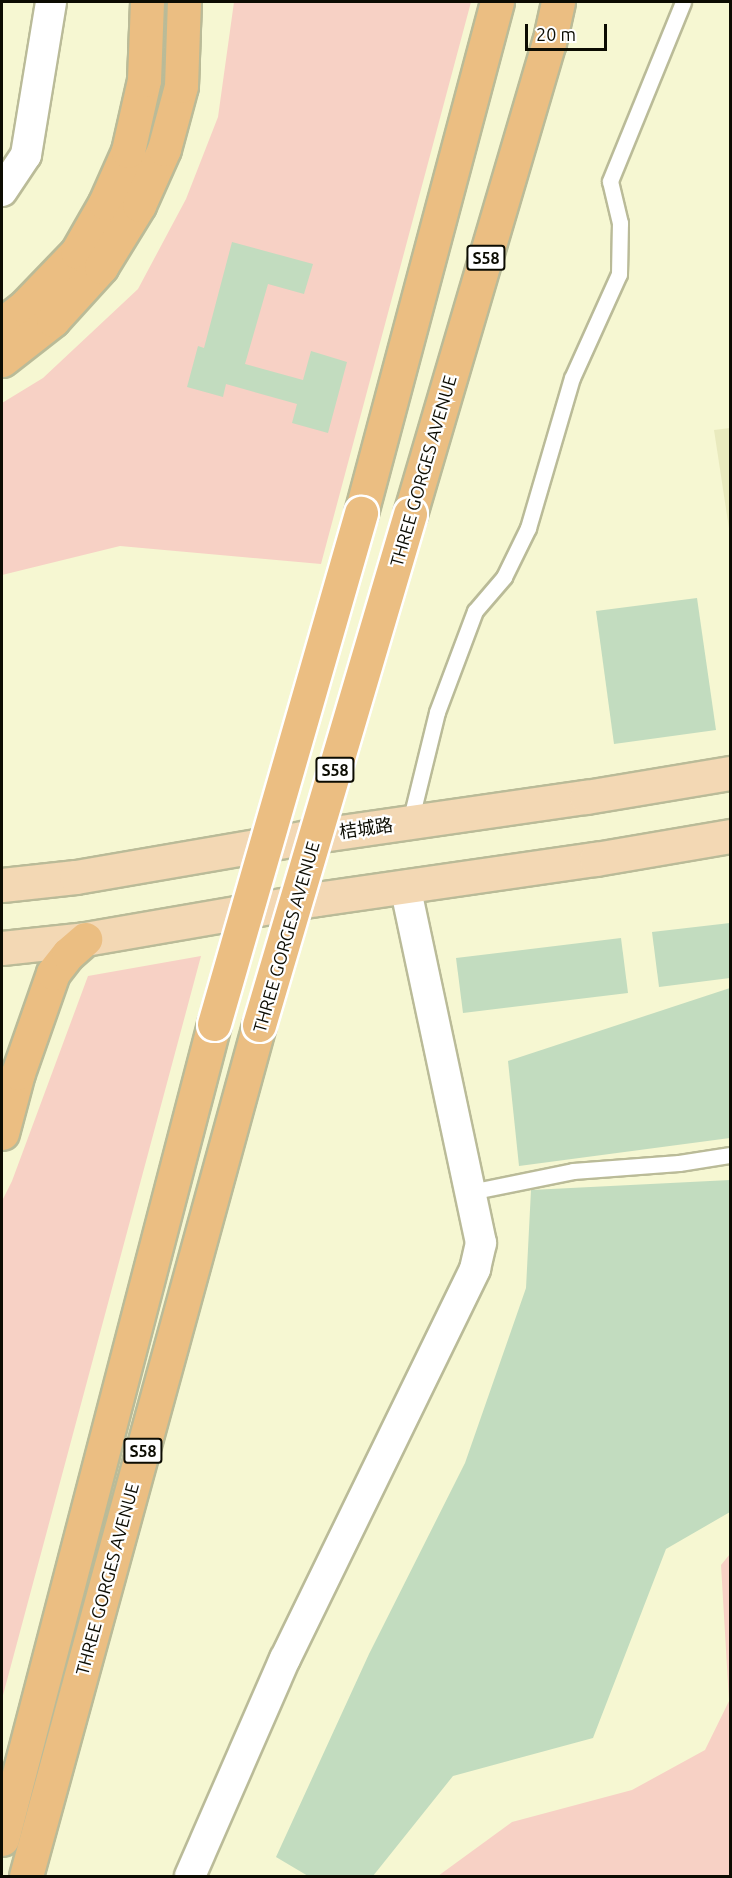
<!DOCTYPE html>
<html>
<head>
<meta charset="utf-8">
<style>
	body { margin:0 }
	#map { position:relative; width:732px; height:1878px; overflow:hidden; background:#f6f7d2; font-family:Ubuntu,"Noto Sans SC",sans-serif }
	div>[style] { position:absolute }
	[style*='--x'] { left:calc(var(--x)*1px); top:calc(var(--y)*1px); width:calc(var(--w)*1px); rotate:calc(var(--a)*1deg) }
	.built>* { inset:0; background:#e9eabe }
	.green>* { inset:0; background:#f7d1c5 }
	.building>* { inset:0; background:#c2dcbf }
	.roads { filter:drop-shadow(2px 0 #babb98) drop-shadow(-2px 0 #babb98) drop-shadow(0 2px #babb98) drop-shadow(0 -2px #babb98) }
	.lane>* { height:15px; margin:-7.5px; padding:0 7.5px; transform-origin:7.5px; border-radius:7.5px; background:#fff }
	.street>* { height:30px; margin:-15px; padding:0 15px; transform-origin:15px; border-radius:15px; background:#fff }
	.primary>* { height:33px; margin:-16.5px; padding:0 16.5px; transform-origin:16.5px; border-radius:16.5px; background:#f3d8b4 }
	.highway>* { height:33px; margin:-16.5px; padding:0 16.5px; transform-origin:16.5px; border-radius:16.5px; background:#ebbe82 }
	.bridges { filter:drop-shadow(2px 0 #fff) drop-shadow(-2px 0 #fff) drop-shadow(0 2px #fff) drop-shadow(0 -2px #fff) }
	.highway-bridge>* { height:33px; margin:-16.5px; padding:0 16.5px; transform-origin:16.5px; border-radius:16.5px; background:#ebbe82 }
	span { translate:-50% -50%; white-space:nowrap; text-align:center; line-height:1.15; -webkit-text-stroke:4.5px #fff; paint-order:stroke }
	.shield-label span { padding:2px 4px; background:#fff; border:2px solid; border-radius:4px; -webkit-text-stroke-width:0 }
	.shield-label { font-size:16px; color:#0c0c02; font-weight:700 }
	.street-label { font-size:18px; color:#0c0c02 }
	.frame { position:absolute; inset:0; border:3px solid #0c0c02; pointer-events:none }
	.scale { position:absolute; left:525px; top:24px; width:82px; height:27px; box-sizing:border-box; border:3px solid #0c0c02; border-top:0; padding-left:8px; font-size:18px; line-height:21px; white-space:nowrap; color:#0c0c02; -webkit-text-stroke:4px #fff; paint-order:stroke }
</style>
</head>
<body>
<div id="map">
	<div class="built">
		<div style="clip-path:polygon(730px 428px,730px 535px,714px 430px)"></div>
	</div>
	<div class="green">
		<div style="clip-path:polygon(234px 2px,471px 2px,321px 564px,120px 546px,2px 575px,2px 403px,43px 378px,138px 289px,186px 199px,218px 117px)"></div>
		<div style="clip-path:polygon(201px 956px,2px 1699px,2px 1201px,12px 1181px,88px 976px)"></div>
		<div style="clip-path:polygon(730px 1554px,730px 1876px,438px 1876px,512px 1822px,632px 1790px,705px 1750px,729px 1701px,721px 1565px)"></div>
	</div>
	<div class="building">
		<div style="clip-path:polygon(232px 242px,313px 264px,304px 294px,268px 284px,245px 364px,303px 380px,311px 351px,347px 362px,328px 433px,292px 423px,297px 404px,226px 384px,223px 397px,187px 387px,198px 346px,204px 348px)"></div>
		<div style="clip-path:polygon(697px 598px,716px 730px,614px 744px,596px 611px)"></div>
		<div style="clip-path:polygon(730px 923px,730px 978px,659px 987px,652px 932px)"></div>
		<div style="clip-path:polygon(621px 938px,628px 993px,463px 1013px,456px 958px)"></div>
		<div style="clip-path:polygon(730px 988px,730px 1138px,519px 1166px,508px 1061px)"></div>
		<div style="clip-path:polygon(730px 1180px,730px 1512px,666px 1549px,593px 1738px,453px 1776px,373px 1876px,308px 1876px,276px 1857px,369px 1654px,465px 1463px,526px 1288px,531px 1190px)"></div>
	</div>
	<div class="roads">
		<div class="lane">
			<div style="--x:410;--y:822;--w:113;--a:-76.2"></div>
			<div style="--x:437;--y:712;--w:108;--a:-69.4"></div>
			<div style="--x:475;--y:611;--w:45;--a:-49.5"></div>
			<div style="--x:504;--y:577;--w:55;--a:-63.9"></div>
			<div style="--x:528;--y:528;--w:156;--a:-73.7"></div>
			<div style="--x:572;--y:378;--w:114;--a:-65.7"></div>
			<div style="--x:619;--y:274;--w:51;--a:-88.9"></div>
			<div style="--x:620;--y:223;--w:43;--a:-103.4"></div>
			<div style="--x:610;--y:181;--w:193;--a:-67.8"></div>
			<div style="--x:470;--y:1192;--w:105;--a:-11.5"></div>
			<div style="--x:573;--y:1171;--w:106;--a:-4.3"></div>
			<div style="--x:679;--y:1163;--w:52;--a:-8.9"></div>
		</div>
		<div class="street">
			<div style="--x:2;--y:191;--w:43;--a:-56.3"></div>
			<div style="--x:26;--y:155;--w:155;--a:-80.7"></div>
			<div style="--x:190;--y:1876;--w:237;--a:-66.4"></div>
			<div style="--x:285;--y:1659;--w:434;--a:-64"></div>
			<div style="--x:475;--y:1269;--w:27;--a:-77"></div>
			<div style="--x:481;--y:1243;--w:365;--a:-102"></div>
		</div>
		<div class="primary">
			<div style="--x:2;--y:885;--w:74;--a:-6.2"></div>
			<div style="--x:76;--y:877;--w:234;--a:-9.8"></div>
			<div style="--x:307;--y:837;--w:282;--a:-8.2"></div>
			<div style="--x:586;--y:797;--w:146;--a:-9.5"></div>
			<div style="--x:2;--y:948;--w:83;--a:-6.2"></div>
			<div style="--x:85;--y:939;--w:235;--a:-9.8"></div>
			<div style="--x:317;--y:899;--w:282;--a:-8.2"></div>
			<div style="--x:596;--y:859;--w:136;--a:-9.7"></div>
		</div>
		<div class="highway">
			<div style="--x:2;--y:324;--w:29;--a:-38"></div>
			<div style="--x:25;--y:306;--w:75;--a:-46.1"></div>
			<div style="--x:77;--y:252;--w:56;--a:-60.3"></div>
			<div style="--x:105;--y:203;--w:57;--a:-66.1"></div>
			<div style="--x:128;--y:151;--w:73;--a:-77.3"></div>
			<div style="--x:144;--y:80;--w:78;--a:-87.8"></div>
			<div style="--x:2;--y:360;--w:65;--a:-38.1"></div>
			<div style="--x:53;--y:320;--w:72;--a:-47.8"></div>
			<div style="--x:101;--y:267;--w:73;--a:-58.5"></div>
			<div style="--x:139;--y:205;--w:61;--a:-65.9"></div>
			<div style="--x:164;--y:149;--w:65;--a:-74.9"></div>
			<div style="--x:181;--y:86;--w:84;--a:-88"></div>
			<div style="--x:361;--y:513;--w:529;--a:-75.1"></div>
			<div style="--x:410;--y:514;--w:491;--a:-73.6"></div>
			<div style="--x:549;--y:43;--w:42;--a:-77.6"></div>
			<div style="--x:2;--y:1133;--w:62;--a:-75.1"></div>
			<div style="--x:18;--y:1073;--w:106;--a:-70.7"></div>
			<div style="--x:53;--y:973;--w:24;--a:-52"></div>
			<div style="--x:68;--y:954;--w:23;--a:-41"></div>
			<div style="--x:2;--y:1839;--w:842;--a:-75.42"></div>
			<div style="--x:26;--y:1876;--w:882;--a:-74.69"></div>
		</div>
	</div>
	<div class="bridges">
		<div class="highway-bridge">
			<div style="--x:214;--y:1024;--w:532;--a:-73.95"></div>
			<div style="--x:259;--y:1025;--w:533;--a:-73.54"></div>
		</div>
	</div>
	<div class="shield-label">
		<span style="left:486px;top:258px">S58</span>
		<span style="left:335px;top:770px">S58</span>
		<span style="left:143px;top:1451px">S58</span>
	</div>
	<div class="street-label">
		<span style="left:423px;top:471px;rotate:-74deg">THREE GORGES AVENUE</span>
		<span style="left:366px;top:828px;rotate:-8deg">桔城路</span>
		<span style="left:286px;top:937px;rotate:-74deg">THREE GORGES AVENUE</span>
		<span style="left:107px;top:1579px;rotate:-75deg">THREE GORGES AVENUE</span>
	</div>
	<div class="frame"></div>
	<div class="scale">20 m</div>
</div>
</body>
</html>
